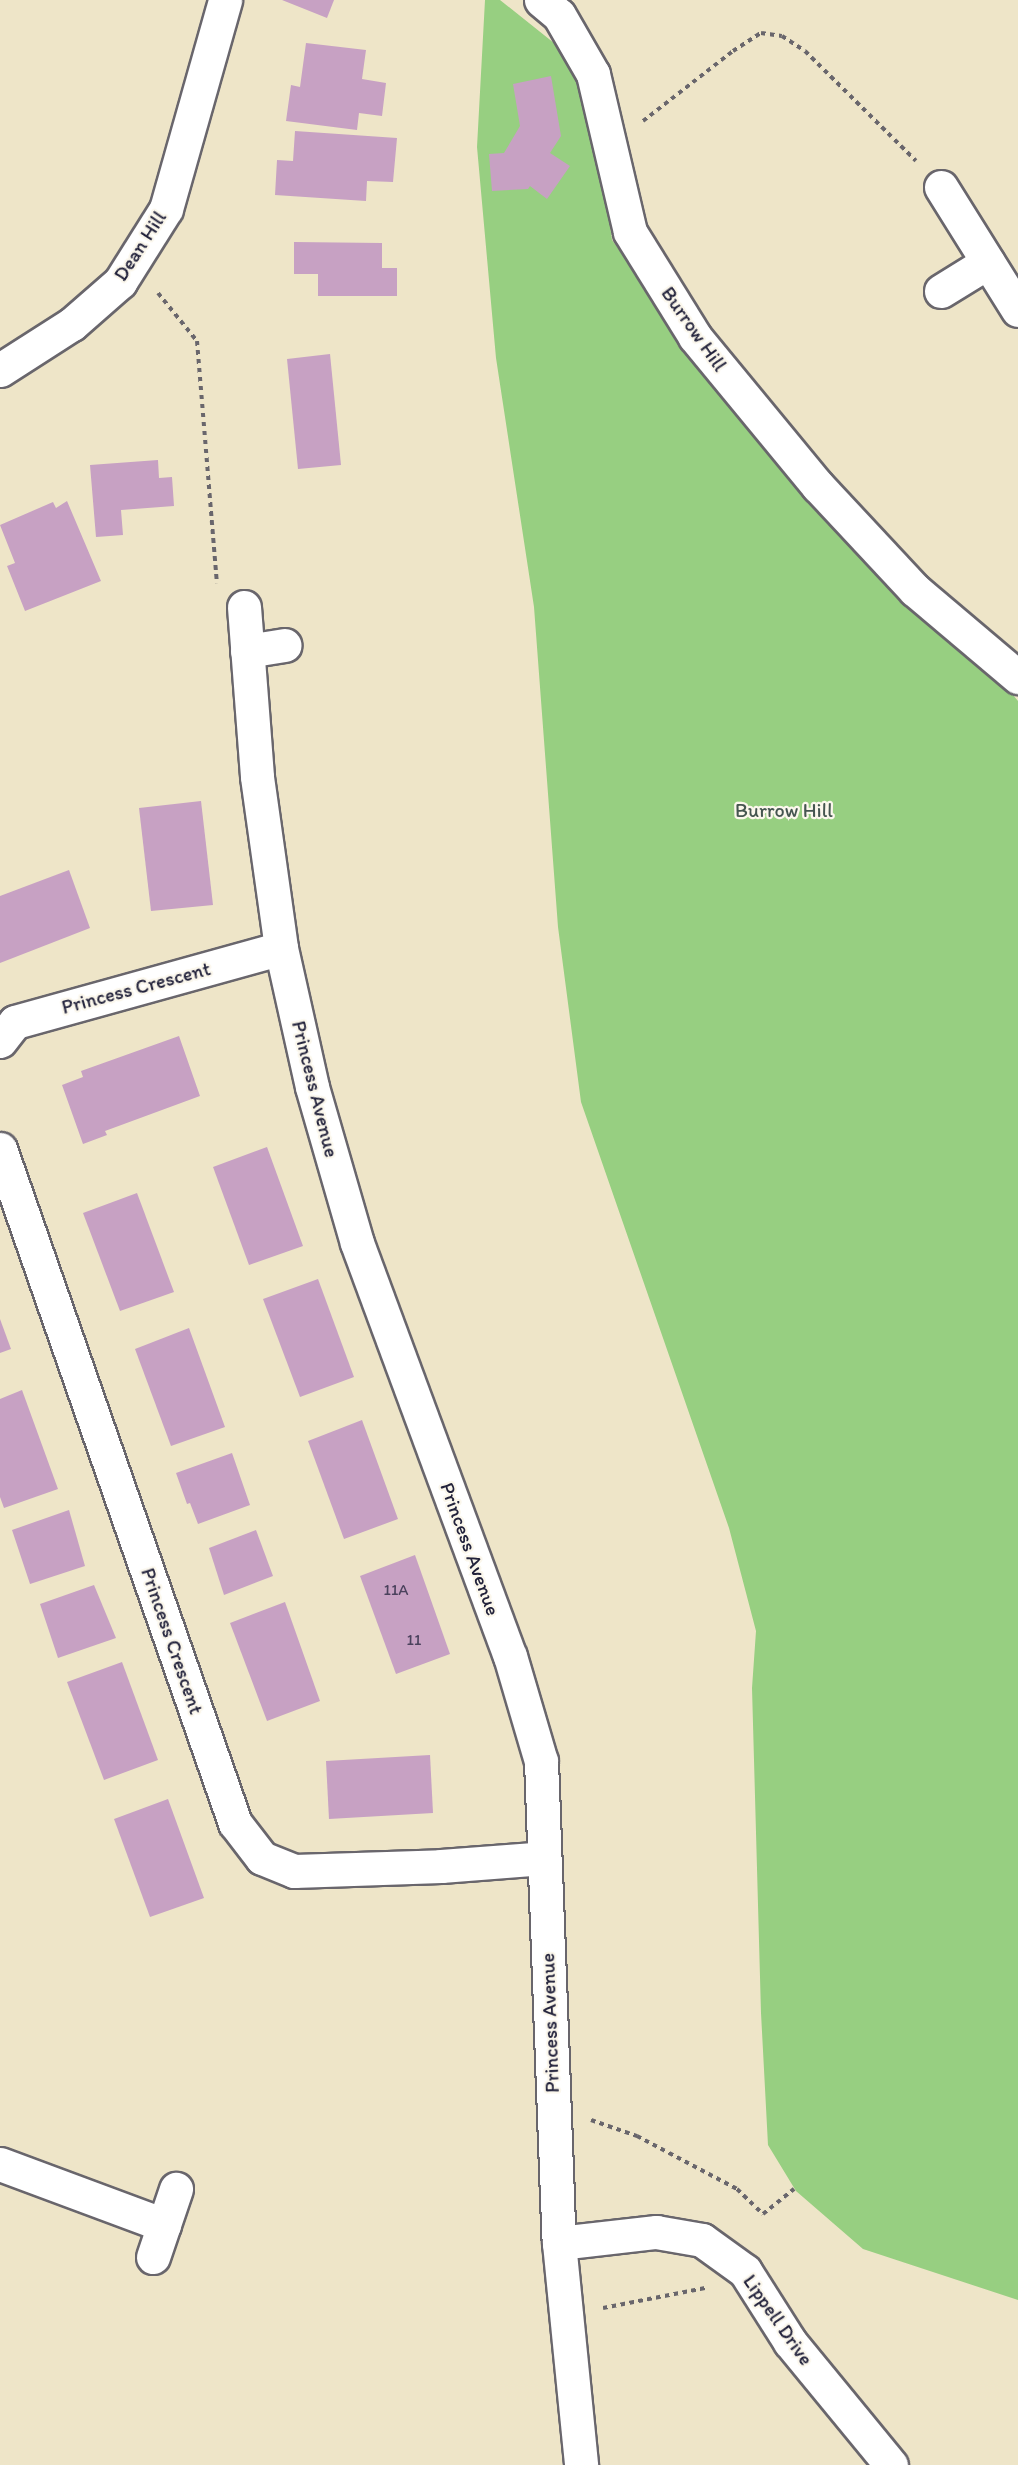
<!DOCTYPE html>
<html>
<head>
<meta charset="utf-8">
<style>
	body { margin:0 }
	#map { position:relative; width:1018px; height:2465px; overflow:hidden; background:#eee5c8; font-family:Itim,sans-serif }
	div>[style] { position:absolute }
	[style*='--x'] { left:calc(var(--x)*1px); top:calc(var(--y)*1px); width:calc(var(--w)*1px); rotate:calc(var(--a)*1deg) }
	.green>* { inset:0; background:#97cf81 }
	.building>* { inset:0; background:#c7a1c3 }
	.path>* { height:4px; margin-top:-2px; transform-origin:0; background:repeating-linear-gradient(90deg,#69666c 0 4.5px,transparent 0 9px) }
	.roads { filter:drop-shadow(2px 0 #69666c) drop-shadow(-2px 0 #69666c) drop-shadow(0 2px #69666c) drop-shadow(0 -2px #69666c) }
	.minor>* { height:33px; margin:-16.5px; padding:0 16.5px; transform-origin:16.5px; border-radius:16.5px; background:#fff }
	span { translate:-50% -50%; white-space:nowrap; text-align:center; line-height:1.15; -webkit-text-stroke:4.5px #fbf7ec; paint-order:stroke }
	.number-label { font-size:16px; color:#4b425d }
	.number-label span { -webkit-text-stroke-width:0 }
	.street-label { font-size:20px; color:#22223b }
	.park-label { font-size:20px; color:#455650 }
</style>
</head>
<body>
<div id="map">
	<div class="green">
		<div style="clip-path:polygon(485px 0,500px 0,554px 43px,580px 87px,606px 195px,612px 240px,801px 493px,925px 623px,1003px 683px,1018px 701px,1018px 2300px,863px 2249px,796px 2191px,768px 2145px,761px 2013px,752px 1688px,756px 1631px,729px 1528px,581px 1102px,558px 927px,534px 607px,496px 358px,477px 147px)"></div>
	</div>
	<div class="building">
		<div style="clip-path:polygon(282px 0,334px 0,327px 18px)"></div>
		<div style="clip-path:polygon(306px 43px,366px 50px,362px 79px,386px 83px,382px 116px,359px 113px,357px 130px,286px 121px,291px 85px,300px 87px)"></div>
		<div style="clip-path:polygon(551px 76px,561px 136px,550px 153px,570px 166px,547px 199px,530px 186px,528px 189px,492px 191px,489px 154px,504px 153px,520px 126px,513px 84px)"></div>
		<div style="clip-path:polygon(295px 131px,397px 138px,393px 182px,367px 181px,366px 201px,275px 195px,277px 160px,293px 161px)"></div>
		<div style="clip-path:polygon(294px 242px,382px 243px,382px 268px,397px 268px,397px 296px,318px 296px,318px 274px,294px 274px)"></div>
		<div style="clip-path:polygon(330px 354px,341px 465px,298px 469px,287px 359px)"></div>
		<div style="clip-path:polygon(158px 460px,159px 478px,172px 477px,174px 506px,121px 510px,123px 535px,96px 537px,90px 465px)"></div>
		<div style="clip-path:polygon(67px 501px,101px 581px,25px 611px,7px 566px,15px 563px,0 525px,53px 502px,56px 508px)"></div>
		<div style="clip-path:polygon(201px 801px,213px 905px,151px 911px,139px 808px)"></div>
		<div style="clip-path:polygon(69px 870px,90px 928px,0 963px,0 896px)"></div>
		<div style="clip-path:polygon(179px 1036px,200px 1096px,105px 1131px,107px 1135px,83px 1144px,62px 1085px,83px 1077px,81px 1071px)"></div>
		<div style="clip-path:polygon(267px 1147px,303px 1246px,249px 1265px,213px 1167px)"></div>
		<div style="clip-path:polygon(137px 1193px,174px 1292px,120px 1311px,83px 1213px)"></div>
		<div style="clip-path:polygon(318px 1279px,354px 1377px,300px 1397px,263px 1299px)"></div>
		<div style="clip-path:polygon(0 1319px,11px 1349px,0 1353px)"></div>
		<div style="clip-path:polygon(189px 1328px,225px 1427px,171px 1446px,135px 1349px)"></div>
		<div style="clip-path:polygon(22px 1390px,58px 1489px,4px 1508px,0 1497px,0 1399px)"></div>
		<div style="clip-path:polygon(362px 1420px,398px 1519px,344px 1539px,308px 1441px)"></div>
		<div style="clip-path:polygon(232px 1453px,250px 1505px,198px 1524px,190px 1503px,187px 1504px,176px 1473px)"></div>
		<div style="clip-path:polygon(69px 1510px,85px 1566px,30px 1584px,12px 1530px)"></div>
		<div style="clip-path:polygon(256px 1530px,273px 1576px,224px 1595px,209px 1548px)"></div>
		<div style="clip-path:polygon(415px 1555px,450px 1654px,396px 1674px,360px 1576px)"></div>
		<div style="clip-path:polygon(94px 1585px,116px 1638px,58px 1658px,40px 1604px)"></div>
		<div style="clip-path:polygon(285px 1602px,320px 1701px,267px 1721px,230px 1623px)"></div>
		<div style="clip-path:polygon(122px 1662px,158px 1760px,104px 1780px,67px 1682px)"></div>
		<div style="clip-path:polygon(430px 1755px,433px 1813px,329px 1819px,326px 1761px)"></div>
		<div style="clip-path:polygon(168px 1799px,204px 1898px,150px 1917px,114px 1819px)"></div>
	</div>
	<div class="path">
		<div style="--x:643;--y:121;--w:114;--a:-37.9"></div>
		<div style="--x:733;--y:51;--w:33;--a:-33"></div>
		<div style="--x:761;--y:33;--w:21;--a:8"></div>
		<div style="--x:782;--y:36;--w:27;--a:33"></div>
		<div style="--x:805;--y:51;--w:156;--a:44.7"></div>
		<div style="--x:158;--y:293;--w:62;--a:50.9"></div>
		<div style="--x:197;--y:341;--w:243;--a:85.3"></div>
		<div style="--x:591;--y:2120;--w:49;--a:19.2"></div>
		<div style="--x:637;--y:2136;--w:113;--a:27.9"></div>
		<div style="--x:737;--y:2189;--w:36;--a:44"></div>
		<div style="--x:763;--y:2214;--w:40;--a:-39"></div>
		<div style="--x:603;--y:2308;--w:104;--a:-11.1"></div>
	</div>
	<div class="roads">
		<div class="minor">
			<div style="--x:541;--y:0;--w:23;--a:40"></div>
			<div style="--x:559;--y:15;--w:68;--a:60"></div>
			<div style="--x:593;--y:74;--w:162;--a:76.8"></div>
			<div style="--x:630;--y:232;--w:123;--a:58.2"></div>
			<div style="--x:695;--y:337;--w:193;--a:50.5"></div>
			<div style="--x:818;--y:486;--w:142;--a:47"></div>
			<div style="--x:915;--y:590;--w:135;--a:40.2"></div>
			<div style="--x:941;--y:187;--w:145;--a:58"></div>
			<div style="--x:941;--y:291;--w:55;--a:-31.7"></div>
			<div style="--x:0;--y:370;--w:85;--a:-32.6"></div>
			<div style="--x:72;--y:324;--w:64;--a:-41.2"></div>
			<div style="--x:120;--y:282;--w:86;--a:-57.8"></div>
			<div style="--x:166;--y:209;--w:217;--a:-74.2"></div>
			<div style="--x:244;--y:607;--w:170;--a:85.6"></div>
			<div style="--x:257;--y:777;--w:173;--a:82"></div>
			<div style="--x:281;--y:948;--w:142;--a:77.4"></div>
			<div style="--x:312;--y:1087;--w:162;--a:73.9"></div>
			<div style="--x:357;--y:1243;--w:440;--a:69.7"></div>
			<div style="--x:510;--y:1656;--w:109;--a:73.6"></div>
			<div style="--x:541;--y:1761;--w:482;--a:87.9"></div>
			<div style="--x:559;--y:2243;--w:223;--a:84.3"></div>
			<div style="--x:247;--y:651;--w:38;--a:-9"></div>
			<div style="--x:0;--y:1041;--w:24;--a:-52"></div>
			<div style="--x:15;--y:1022;--w:276;--a:-15.5"></div>
			<div style="--x:0;--y:1149;--w:714;--a:70.78"></div>
			<div style="--x:235;--y:1823;--w:44;--a:52.4"></div>
			<div style="--x:262;--y:1858;--w:35;--a:22"></div>
			<div style="--x:294;--y:1871;--w:147;--a:-1.9"></div>
			<div style="--x:441;--y:1866;--w:103;--a:-4.4"></div>
			<div style="--x:0;--y:2164;--w:175;--a:20.4"></div>
			<div style="--x:559;--y:2243;--w:98;--a:-6.5"></div>
			<div style="--x:656;--y:2232;--w:47;--a:9.9"></div>
			<div style="--x:702;--y:2240;--w:53;--a:35.8"></div>
			<div style="--x:745;--y:2271;--w:84;--a:57.6"></div>
			<div style="--x:790;--y:2342;--w:159;--a:50.6"></div>
			<div style="--x:153;--y:2257;--w:72;--a:-71.3"></div>
		</div>
	</div>
	<div class="number-label">
		<span style="left:396px;top:1590px">11A</span>
		<span style="left:414px;top:1640px">11</span>
	</div>
	<div class="street-label">
		<span style="left:140px;top:246px;rotate:-57deg">Dean Hill</span>
		<span style="left:694px;top:329px;rotate:55deg">Burrow Hill</span>
		<span style="left:136px;top:988px;rotate:-15deg">Princess Crescent</span>
		<span style="left:315px;top:1089px;rotate:76deg">Princess Avenue</span>
		<span style="left:470px;top:1549px;rotate:70deg">Princess Avenue</span>
		<span style="left:172px;top:1641px;rotate:71deg">Princess Crescent</span>
		<span style="left:550px;top:2023px;rotate:-92deg">Princess Avenue</span>
		<span style="left:778px;top:2320px;rotate:55deg">Lippell Drive</span>
	</div>
	<div class="park-label">
		<span style="left:784px;top:810px">Burrow Hill</span>
	</div>
</div>
</body>
</html>
